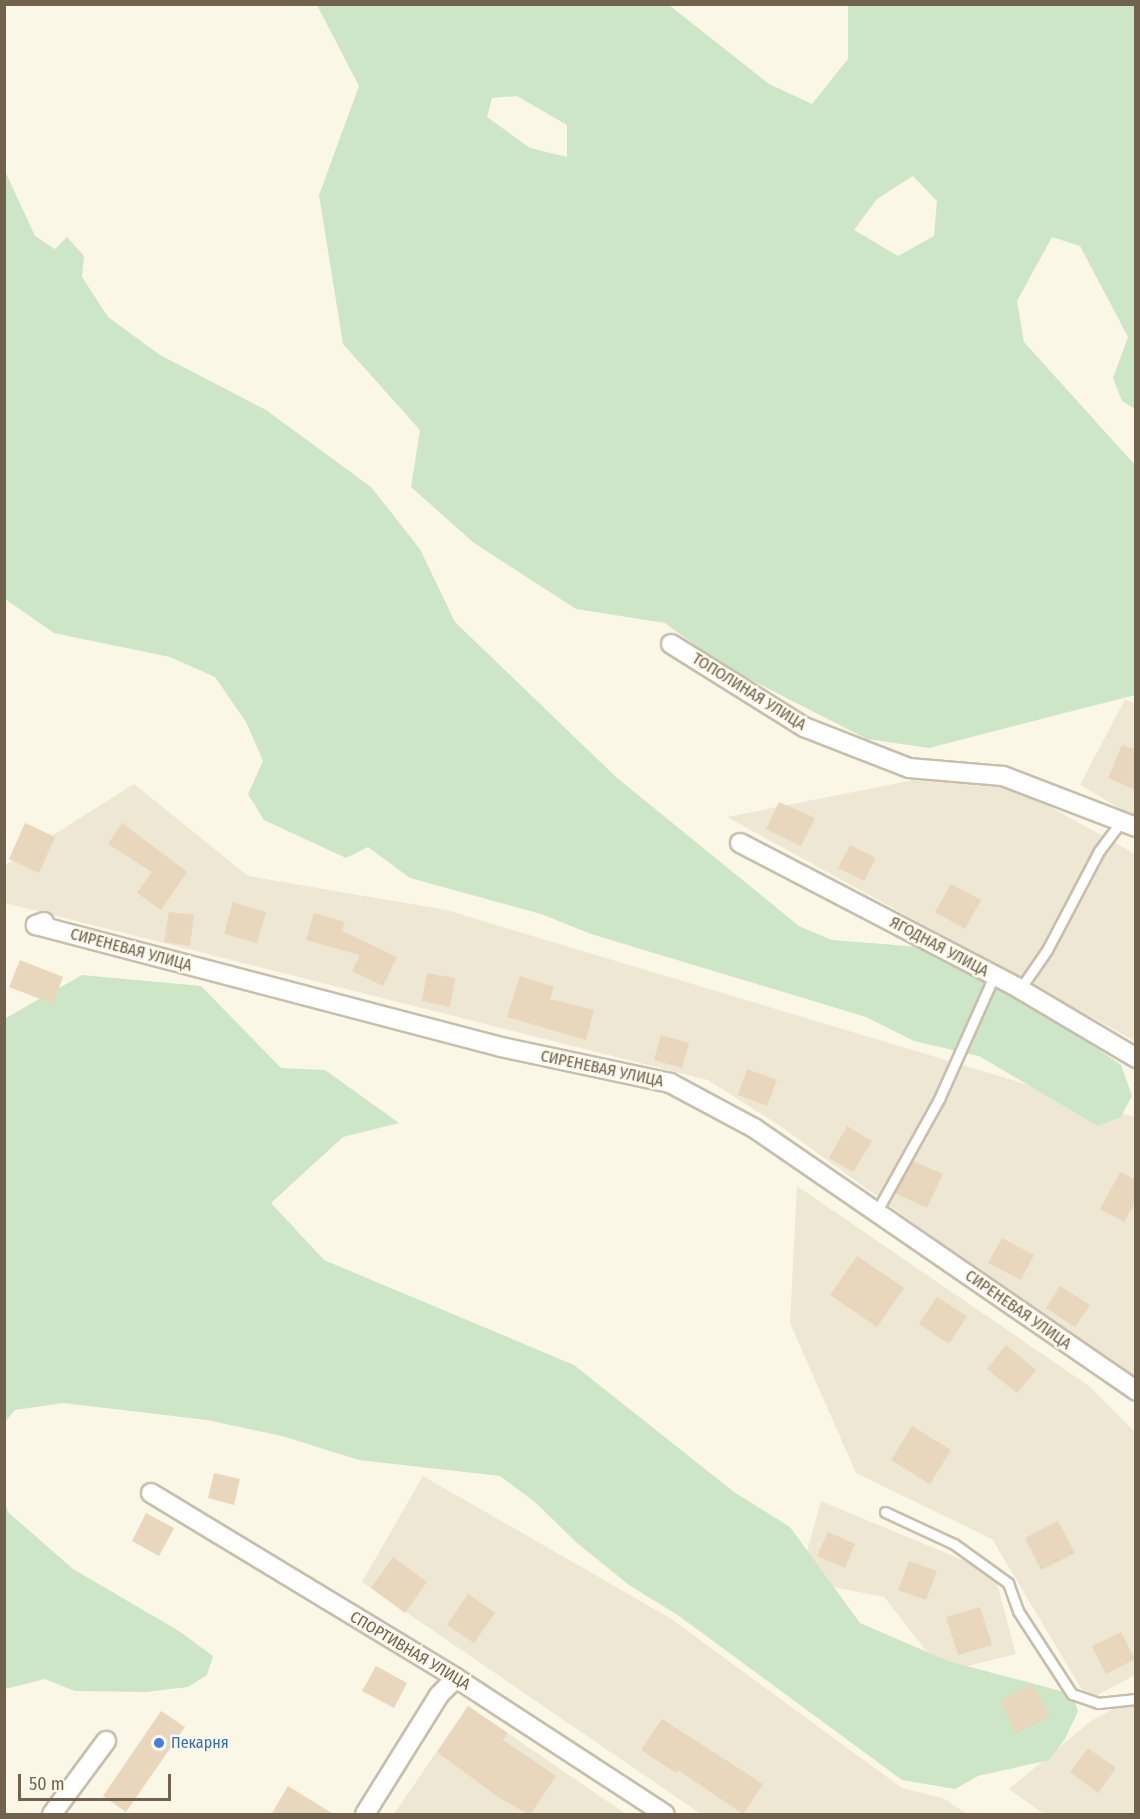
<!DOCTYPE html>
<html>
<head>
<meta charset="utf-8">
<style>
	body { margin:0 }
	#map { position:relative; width:1140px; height:1819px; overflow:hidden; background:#faf7e7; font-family:"Fira Sans Condensed",sans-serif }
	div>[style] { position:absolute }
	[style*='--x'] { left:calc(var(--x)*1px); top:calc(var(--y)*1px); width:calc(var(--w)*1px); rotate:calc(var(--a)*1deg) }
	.residential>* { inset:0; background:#eee7d4 }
	.green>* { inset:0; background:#cde6c7 }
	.building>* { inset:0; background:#e8d7bd }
	.roads { filter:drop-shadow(2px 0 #c8beac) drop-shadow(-2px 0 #c8beac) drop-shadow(0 2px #c8beac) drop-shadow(0 -2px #c8beac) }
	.lane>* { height:9px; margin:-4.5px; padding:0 4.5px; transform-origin:4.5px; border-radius:4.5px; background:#fff }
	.street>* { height:18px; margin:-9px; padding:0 9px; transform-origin:9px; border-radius:9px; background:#fff }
	.dots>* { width:16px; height:16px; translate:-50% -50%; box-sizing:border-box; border:3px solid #fdfaed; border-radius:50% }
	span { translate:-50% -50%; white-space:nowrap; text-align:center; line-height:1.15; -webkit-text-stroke:4.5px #fdfaed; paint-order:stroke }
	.street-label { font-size:16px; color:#71624e }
	.shop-label { font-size:16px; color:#366cbe }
	.left { translate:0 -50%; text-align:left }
	.frame { position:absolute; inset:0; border:6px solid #71624e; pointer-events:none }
	.scale { position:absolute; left:18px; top:1774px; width:153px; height:27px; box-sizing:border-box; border:3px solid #71624e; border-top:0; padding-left:8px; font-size:18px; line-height:21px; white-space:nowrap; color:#71624e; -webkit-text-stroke:4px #fdfaed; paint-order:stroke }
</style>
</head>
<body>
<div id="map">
	<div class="residential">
		<div style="clip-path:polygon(1125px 699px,1135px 704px,1135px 817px,1080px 785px)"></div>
		<div style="clip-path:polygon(959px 771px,1047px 805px,1135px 854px,1135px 1041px,727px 817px)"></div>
		<div style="clip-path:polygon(134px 784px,248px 876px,446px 910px,1135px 1117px,1135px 1384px,783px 1128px,708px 1080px,5px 903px,4px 866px)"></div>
		<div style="clip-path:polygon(797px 1186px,1089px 1386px,1135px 1432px,1135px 1675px,1088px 1700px,992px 1539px,856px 1473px,790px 1323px)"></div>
		<div style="clip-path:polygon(423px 1476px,670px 1618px,902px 1788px,943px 1798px,967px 1814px,701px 1814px,362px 1582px)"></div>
		<div style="clip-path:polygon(821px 1501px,994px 1573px,1016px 1654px,943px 1672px,884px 1597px,799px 1580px)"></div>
		<div style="clip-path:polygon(1135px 1697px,1135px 1814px,1044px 1814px,1009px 1789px,1091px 1721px)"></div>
		<div style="clip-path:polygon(468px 1706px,626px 1814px,394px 1814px)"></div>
	</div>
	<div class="green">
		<div style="clip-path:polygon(evenodd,317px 5px,669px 5px,769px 84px,812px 104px,848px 59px,848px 5px,1135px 5px,1135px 409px,1122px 401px,1113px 378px,1128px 337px,1080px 246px,1052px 237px,1017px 301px,1024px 342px,1135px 465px,1135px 695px,929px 748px,867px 739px,722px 665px,665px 623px,576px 609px,474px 543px,411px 487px,420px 430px,343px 344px,319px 195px,359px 86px,317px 5px,517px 96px,567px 125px,567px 157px,530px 148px,487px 117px,492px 98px,517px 96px,317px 5px,913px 176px,937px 201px,934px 236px,898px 256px,854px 230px,877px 199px,913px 176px)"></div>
		<div style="clip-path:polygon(4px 169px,35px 236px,55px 249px,67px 237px,84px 256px,82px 277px,108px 317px,160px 355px,266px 410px,371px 487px,420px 549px,455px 622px,616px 777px,799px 926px,832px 940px,920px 947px,1026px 1000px,1121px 1065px,1132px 1096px,1121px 1117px,1098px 1126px,979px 1056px,914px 1041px,866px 1017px,591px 934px,541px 914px,410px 878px,368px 847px,346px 858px,264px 820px,248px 794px,263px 761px,246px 722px,215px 677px,170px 657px,54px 633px,5px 599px)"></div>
		<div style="clip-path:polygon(82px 975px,201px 986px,281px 1068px,325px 1070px,399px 1123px,343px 1137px,271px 1203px,324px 1260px,574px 1365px,734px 1492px,790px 1527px,860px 1623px,948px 1661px,1072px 1694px,1078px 1711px,1065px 1739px,1049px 1760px,978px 1776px,955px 1789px,902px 1780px,679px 1616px,629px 1585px,577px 1543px,535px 1502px,500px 1476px,359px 1460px,282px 1436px,207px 1420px,63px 1403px,15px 1410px,5px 1422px,4px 1019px)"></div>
		<div style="clip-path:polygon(5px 1501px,8px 1512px,73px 1569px,179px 1631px,213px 1656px,207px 1675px,188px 1687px,146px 1692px,75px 1691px,45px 1679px,5px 1689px)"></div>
	</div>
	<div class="building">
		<div style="clip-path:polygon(1122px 745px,1136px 750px,1136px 790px,1108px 778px)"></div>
		<div style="clip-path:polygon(779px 802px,815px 818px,801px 846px,766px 829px)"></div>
		<div style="clip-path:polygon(25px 823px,55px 837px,39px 873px,9px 859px)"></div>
		<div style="clip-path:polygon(122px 823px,187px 872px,161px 910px,137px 893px,152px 872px,108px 844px)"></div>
		<div style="clip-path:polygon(850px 845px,876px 858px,864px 881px,838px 868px)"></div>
		<div style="clip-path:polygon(951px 884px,981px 900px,965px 929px,935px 912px)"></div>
		<div style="clip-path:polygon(233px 902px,266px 912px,257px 943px,224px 934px)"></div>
		<div style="clip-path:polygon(169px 912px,194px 915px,190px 946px,164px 942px)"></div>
		<div style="clip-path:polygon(314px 913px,345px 922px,342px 931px,397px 957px,383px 986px,352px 971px,360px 955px,306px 940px)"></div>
		<div style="clip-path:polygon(20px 960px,63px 977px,53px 1004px,9px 987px)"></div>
		<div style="clip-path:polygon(427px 973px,455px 978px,450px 1007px,422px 1001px)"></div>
		<div style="clip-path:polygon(520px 976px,554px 987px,550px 999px,594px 1010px,586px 1040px,507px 1017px)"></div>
		<div style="clip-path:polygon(661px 1035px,689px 1043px,682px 1068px,654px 1060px)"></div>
		<div style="clip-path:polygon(747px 1069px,777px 1080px,767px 1106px,738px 1095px)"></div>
		<div style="clip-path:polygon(847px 1126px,872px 1141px,853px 1172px,829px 1158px)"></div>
		<div style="clip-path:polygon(913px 1161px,943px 1174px,927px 1208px,895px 1193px)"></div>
		<div style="clip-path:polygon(1120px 1172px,1136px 1180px,1136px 1201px,1124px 1222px,1100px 1209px)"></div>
		<div style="clip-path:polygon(1002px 1238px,1034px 1255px,1021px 1280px,988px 1263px)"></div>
		<div style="clip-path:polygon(857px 1256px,904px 1288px,877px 1327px,830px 1295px)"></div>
		<div style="clip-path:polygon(1060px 1286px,1090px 1305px,1075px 1327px,1046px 1308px)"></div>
		<div style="clip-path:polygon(937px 1297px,967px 1316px,949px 1344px,919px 1324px)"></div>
		<div style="clip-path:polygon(1006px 1345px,1036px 1370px,1017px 1393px,987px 1369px)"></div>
		<div style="clip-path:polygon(912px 1426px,951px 1450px,930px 1484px,891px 1460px)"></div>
		<div style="clip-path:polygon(214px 1473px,240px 1479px,234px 1505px,208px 1498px)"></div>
		<div style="clip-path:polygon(146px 1513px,174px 1528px,159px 1556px,132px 1541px)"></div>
		<div style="clip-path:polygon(1058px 1521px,1075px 1553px,1041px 1570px,1025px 1538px)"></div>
		<div style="clip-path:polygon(828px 1532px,855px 1544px,845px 1568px,817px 1556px)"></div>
		<div style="clip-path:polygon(393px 1557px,427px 1582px,405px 1613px,371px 1588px)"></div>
		<div style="clip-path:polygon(909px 1561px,937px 1571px,926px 1600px,898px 1590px)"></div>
		<div style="clip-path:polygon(468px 1594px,495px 1613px,474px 1643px,447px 1625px)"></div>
		<div style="clip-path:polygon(980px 1607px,992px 1645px,958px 1655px,946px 1617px)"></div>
		<div style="clip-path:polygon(1121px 1632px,1135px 1659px,1106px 1674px,1092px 1646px)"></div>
		<div style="clip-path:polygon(376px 1666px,407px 1683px,394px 1708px,362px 1691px)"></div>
		<div style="clip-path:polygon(1033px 1684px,1050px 1716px,1016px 1734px,1000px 1701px)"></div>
		<div style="clip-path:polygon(468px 1706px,508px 1733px,503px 1740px,556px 1776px,530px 1815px,498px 1797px,437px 1752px)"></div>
		<div style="clip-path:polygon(161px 1711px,185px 1727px,126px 1812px,103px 1796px)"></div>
		<div style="clip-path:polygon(662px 1719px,763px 1784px,743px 1814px,678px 1770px,676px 1773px,641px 1750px)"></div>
		<div style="clip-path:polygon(1088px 1748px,1116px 1768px,1098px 1793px,1070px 1772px)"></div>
		<div style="clip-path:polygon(288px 1786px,335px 1815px,271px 1815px)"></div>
	</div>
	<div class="roads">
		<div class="lane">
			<div style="--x:1020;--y:989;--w:47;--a:-55.3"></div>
			<div style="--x:1047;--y:950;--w:112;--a:-62.3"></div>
			<div style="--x:1099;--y:851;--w:35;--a:-53"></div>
			<div style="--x:877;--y:1211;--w:128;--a:-61"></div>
			<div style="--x:939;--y:1099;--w:135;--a:-65.9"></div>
			<div style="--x:885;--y:1512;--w:76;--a:24.9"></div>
			<div style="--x:954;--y:1544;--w:67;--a:35.8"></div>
			<div style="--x:1008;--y:1583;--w:30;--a:70"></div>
			<div style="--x:1018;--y:1611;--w:99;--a:57"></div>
			<div style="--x:1072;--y:1694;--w:28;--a:19"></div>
			<div style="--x:1098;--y:1703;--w:38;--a:-6"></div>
		</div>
		<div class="street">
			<div style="--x:671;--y:644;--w:157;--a:32"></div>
			<div style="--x:804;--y:727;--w:113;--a:21.3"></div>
			<div style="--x:909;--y:768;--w:94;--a:4.9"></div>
			<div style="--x:1003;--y:776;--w:142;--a:21"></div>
			<div style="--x:740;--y:843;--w:316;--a:27.5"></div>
			<div style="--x:1020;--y:989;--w:135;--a:30.7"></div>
			<div style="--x:44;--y:922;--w:9;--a:159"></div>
			<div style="--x:36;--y:925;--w:481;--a:14.7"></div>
			<div style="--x:501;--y:1047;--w:173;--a:12"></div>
			<div style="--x:670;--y:1083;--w:95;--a:28.2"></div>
			<div style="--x:754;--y:1128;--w:464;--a:34.5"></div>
			<div style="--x:151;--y:1493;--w:357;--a:31.2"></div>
			<div style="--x:456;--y:1678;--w:249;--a:33.1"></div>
			<div style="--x:52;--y:1814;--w:91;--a:-53.5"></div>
			<div style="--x:365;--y:1814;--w:140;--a:-58.1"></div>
			<div style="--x:439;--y:1695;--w:24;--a:-45"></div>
		</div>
	</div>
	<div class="dots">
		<div style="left:159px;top:1743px;background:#3f7fe0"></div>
	</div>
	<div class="street-label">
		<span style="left:749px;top:692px;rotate:32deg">ТОПОЛИНАЯ УЛИЦА</span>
		<span style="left:939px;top:947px;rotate:28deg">ЯГОДНАЯ УЛИЦА</span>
		<span style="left:131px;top:950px;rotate:15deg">СИРЕНЕВАЯ УЛИЦА</span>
		<span style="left:602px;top:1069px;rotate:12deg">СИРЕНЕВАЯ УЛИЦА</span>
		<span style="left:1018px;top:1310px;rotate:35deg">СИРЕНЕВАЯ УЛИЦА</span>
		<span style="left:410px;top:1651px;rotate:31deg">СПОРТИВНАЯ УЛИЦА</span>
	</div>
	<div class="shop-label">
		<span class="left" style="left:171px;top:1743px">Пекарня</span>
	</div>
	<div class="frame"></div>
	<div class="scale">50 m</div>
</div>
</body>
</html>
